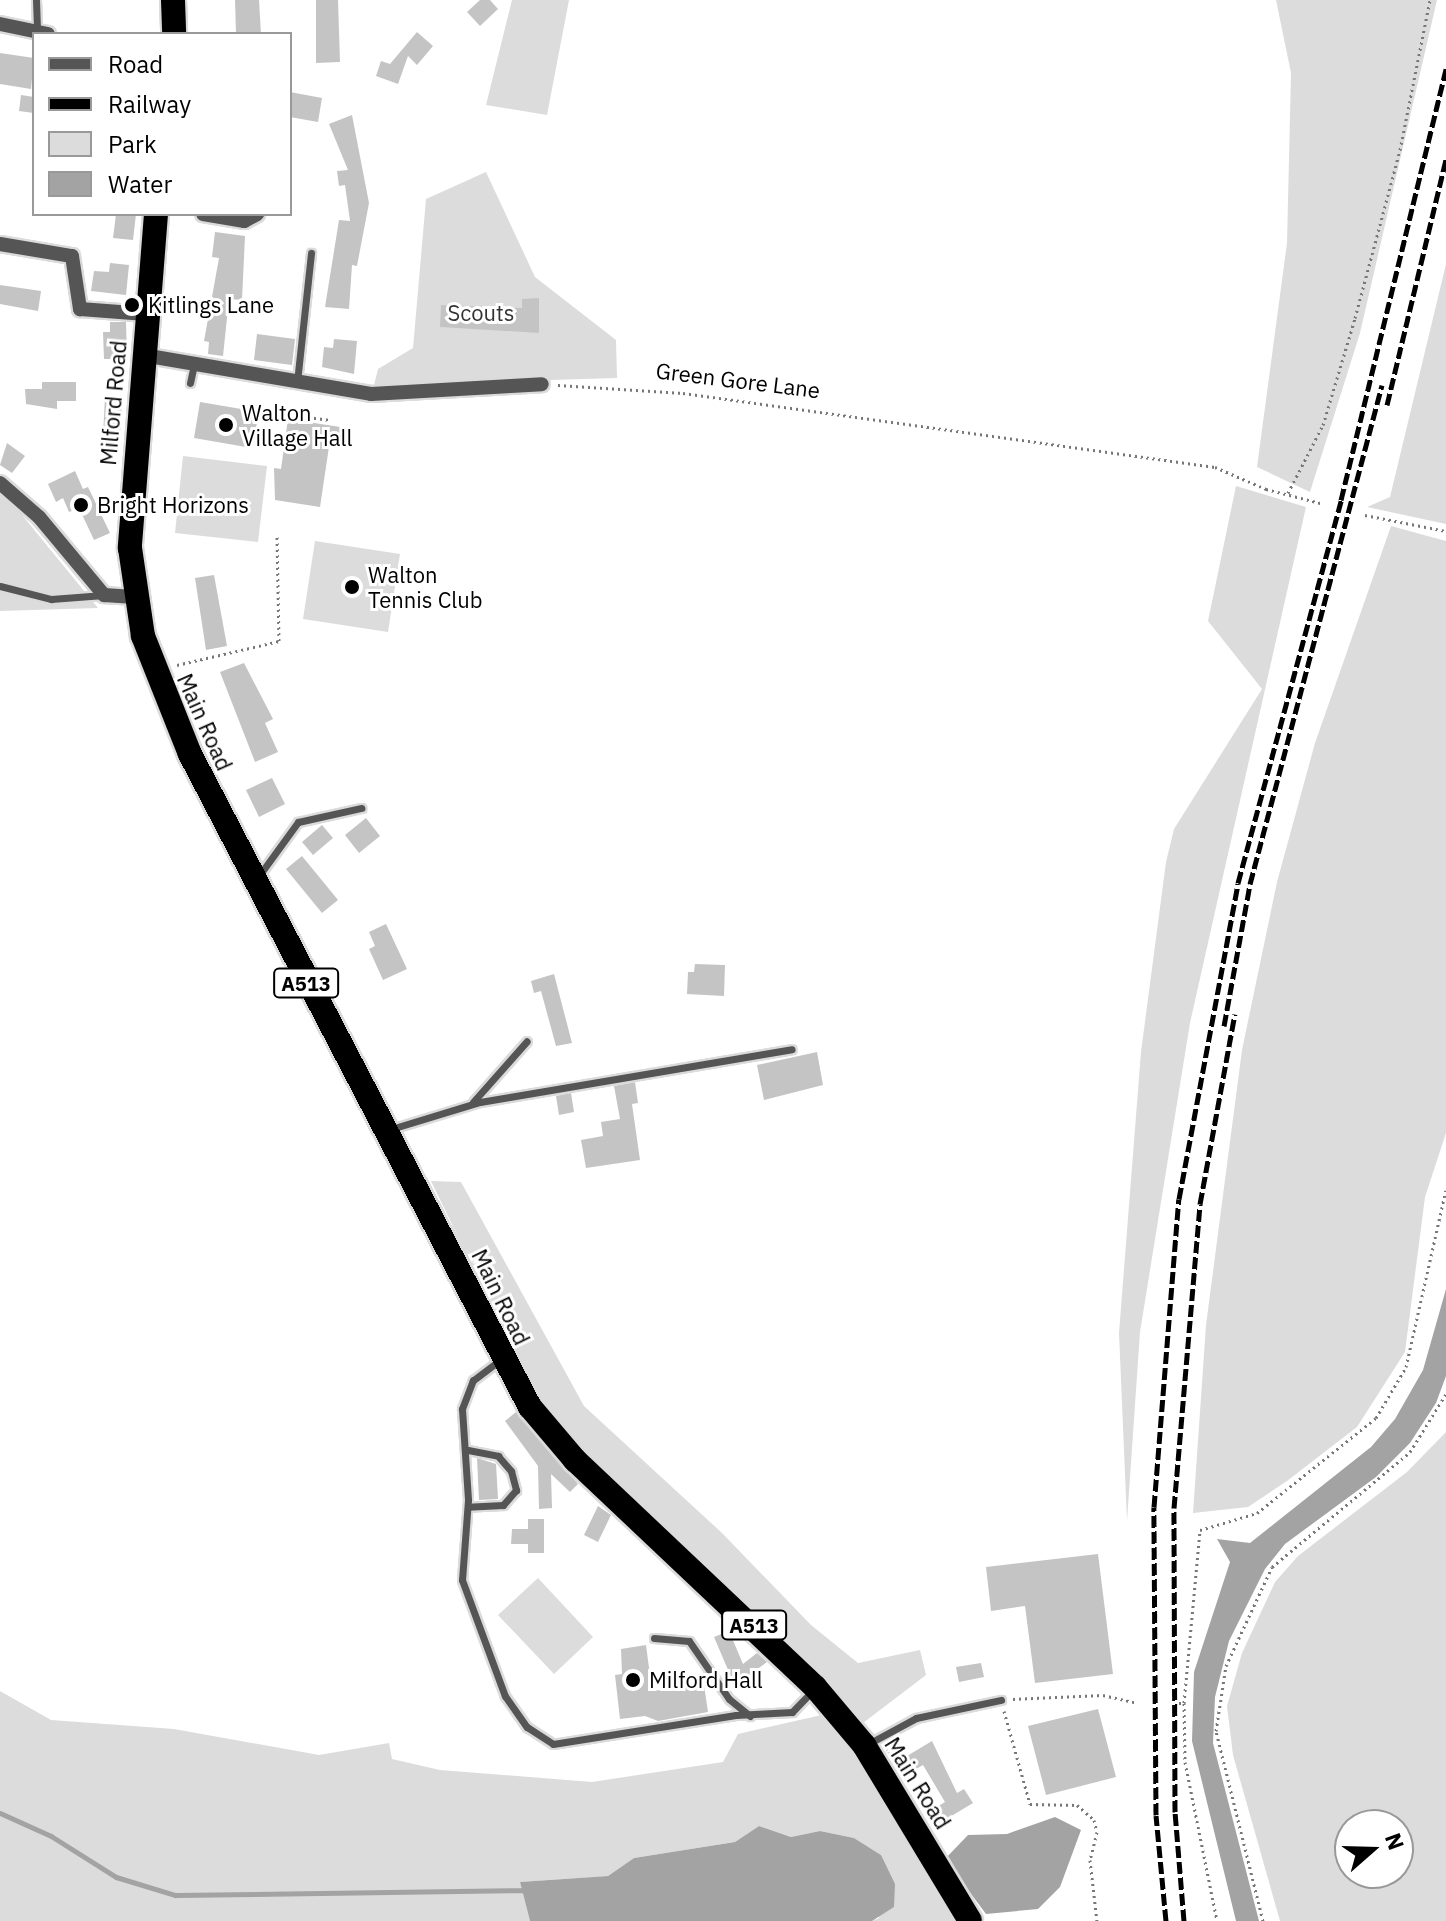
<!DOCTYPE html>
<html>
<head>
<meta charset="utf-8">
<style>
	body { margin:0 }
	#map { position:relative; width:1446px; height:1921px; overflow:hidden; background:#fff; font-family:"IBM Plex Sans",sans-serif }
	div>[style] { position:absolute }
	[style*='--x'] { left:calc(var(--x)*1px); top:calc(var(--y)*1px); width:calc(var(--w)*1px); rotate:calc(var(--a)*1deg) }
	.green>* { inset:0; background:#dcdcdc }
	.water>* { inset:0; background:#a3a3a3 }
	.stream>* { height:5px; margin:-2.5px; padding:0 2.5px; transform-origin:2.5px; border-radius:2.5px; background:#a3a3a3 }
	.building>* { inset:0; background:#c4c4c4 }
	.path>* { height:3px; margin-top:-1.5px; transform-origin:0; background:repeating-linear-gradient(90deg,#777 0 2px,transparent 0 6px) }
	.roads { filter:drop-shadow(2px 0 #dbdbdb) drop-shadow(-2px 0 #dbdbdb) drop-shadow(0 2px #dbdbdb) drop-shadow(0 -2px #dbdbdb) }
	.lane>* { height:7px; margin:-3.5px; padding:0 3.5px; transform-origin:3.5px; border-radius:3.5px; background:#555 }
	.street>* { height:14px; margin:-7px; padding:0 7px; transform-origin:7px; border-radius:7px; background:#555 }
	.highway>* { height:24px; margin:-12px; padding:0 12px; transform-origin:12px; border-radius:12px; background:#000 }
	.rail>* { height:5px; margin-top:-2.5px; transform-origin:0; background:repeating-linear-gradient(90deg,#000 0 12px,transparent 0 16px) }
	.dots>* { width:22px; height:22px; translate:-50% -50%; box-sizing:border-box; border:4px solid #fff; border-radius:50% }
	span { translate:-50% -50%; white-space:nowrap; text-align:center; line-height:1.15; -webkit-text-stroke:6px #fff; paint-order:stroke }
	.shield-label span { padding:2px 6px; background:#fff; border:2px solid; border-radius:6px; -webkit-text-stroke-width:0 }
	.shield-label { font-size:20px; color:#000; font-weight:700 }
	.poi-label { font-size:22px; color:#000 }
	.left { translate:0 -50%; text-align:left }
	.park-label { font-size:22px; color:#333 }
	.street-label { font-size:22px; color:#000 }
	.legend { position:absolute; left:32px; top:32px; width:260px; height:184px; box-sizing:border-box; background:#fff; border:2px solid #999; margin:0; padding:10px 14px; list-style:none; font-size:24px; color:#000 }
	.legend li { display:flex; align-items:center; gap:16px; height:40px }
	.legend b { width:40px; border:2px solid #999 }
	.north { position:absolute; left:1334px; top:1809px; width:80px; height:80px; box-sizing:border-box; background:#fff; border:2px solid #999; border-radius:50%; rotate:70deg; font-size:22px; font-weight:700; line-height:32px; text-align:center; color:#000 }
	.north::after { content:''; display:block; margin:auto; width:28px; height:36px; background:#000; clip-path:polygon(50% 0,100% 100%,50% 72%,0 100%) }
</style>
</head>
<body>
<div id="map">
	<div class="green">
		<div style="clip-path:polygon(512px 0,569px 0,547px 115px,486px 105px)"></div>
		<div style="clip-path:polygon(1276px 0,1437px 0,1360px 333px,1310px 492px,1257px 467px,1287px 243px,1291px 73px)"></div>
		<div style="clip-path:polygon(486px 172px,535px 277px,616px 340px,617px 378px,374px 385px,378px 369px,413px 348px,426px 199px)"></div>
		<div style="clip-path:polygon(1446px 264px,1446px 524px,1367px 507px,1390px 497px)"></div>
		<div style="clip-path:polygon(183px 456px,267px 466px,258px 542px,175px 533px)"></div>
		<div style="clip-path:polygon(1236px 486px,1306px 507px,1190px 1023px,1140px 1332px,1127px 1521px,1119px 1333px,1141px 1052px,1166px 862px,1174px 829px,1262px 689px,1208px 621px)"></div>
		<div style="clip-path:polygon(0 496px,18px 510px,98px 608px,0 611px)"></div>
		<div style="clip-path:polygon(1391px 526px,1446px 541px,1446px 1133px,1425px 1197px,1405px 1352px,1357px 1427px,1287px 1481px,1248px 1507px,1193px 1513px,1206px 1325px,1242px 1050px,1277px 882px,1315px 743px)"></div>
		<div style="clip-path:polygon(315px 541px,400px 554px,388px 632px,303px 619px)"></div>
		<div style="clip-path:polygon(431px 1181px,461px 1182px,584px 1406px,722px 1533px,811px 1625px,858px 1663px,920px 1650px,926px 1675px,863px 1723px,829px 1681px,554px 1421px,519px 1363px)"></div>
		<div style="clip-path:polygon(evenodd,1446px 1432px,1446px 1921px,1280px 1921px,1233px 1755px,1227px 1706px,1242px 1653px,1275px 1582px,1298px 1556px,1407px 1472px,1446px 1432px,1350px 1825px,1398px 1825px,1398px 1873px,1350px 1873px,1350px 1825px)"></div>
		<div style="clip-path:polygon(538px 1578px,593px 1637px,554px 1674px,498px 1615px)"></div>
		<div style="clip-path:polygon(0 1691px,51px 1720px,174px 1729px,319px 1755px,389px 1743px,392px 1759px,440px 1770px,592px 1782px,723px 1762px,738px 1734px,826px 1714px,865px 1764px,959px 1921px,872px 1921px,879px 1918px,881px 1855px,854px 1838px,820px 1831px,791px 1837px,759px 1826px,735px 1842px,634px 1858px,608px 1876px,520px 1882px,530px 1921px,0 1921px)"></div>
	</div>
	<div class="water">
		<div style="clip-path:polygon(1446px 1289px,1446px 1376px,1436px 1403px,1410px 1443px,1376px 1477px,1285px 1544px,1265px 1569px,1229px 1641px,1215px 1697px,1213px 1743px,1259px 1921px,1236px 1921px,1192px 1741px,1194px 1672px,1230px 1562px,1217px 1539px,1250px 1543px,1371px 1447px,1395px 1419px,1423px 1370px)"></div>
		<div style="clip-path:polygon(1055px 1817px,1081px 1830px,1060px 1887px,1038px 1909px,986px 1914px,945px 1859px,968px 1835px,1007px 1834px)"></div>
		<div style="clip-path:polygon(759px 1826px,791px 1837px,820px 1831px,854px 1838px,881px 1855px,895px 1884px,894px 1907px,872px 1921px,530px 1921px,520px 1882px,608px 1876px,634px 1858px,735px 1842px)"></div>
	</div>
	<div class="stream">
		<div style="--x:0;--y:1813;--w:56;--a:24.3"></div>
		<div style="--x:51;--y:1836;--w:77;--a:32.2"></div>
		<div style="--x:116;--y:1877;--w:62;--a:17"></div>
		<div style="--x:175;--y:1895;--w:347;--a:-0.8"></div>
	</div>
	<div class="building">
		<div style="clip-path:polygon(235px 0,259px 0,261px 34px,236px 34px)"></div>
		<div style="clip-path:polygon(316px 0,338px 0,340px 62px,316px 63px)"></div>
		<div style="clip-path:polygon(480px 0,490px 0,498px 9px,480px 26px,467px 12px)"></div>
		<div style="clip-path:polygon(417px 32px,433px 46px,417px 65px,408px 56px,398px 84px,376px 76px,381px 61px,390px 64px)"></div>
		<div style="clip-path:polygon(0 53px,34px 58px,31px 89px,0 84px)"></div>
		<div style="clip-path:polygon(290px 92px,322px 98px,318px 122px,290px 117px)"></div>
		<div style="clip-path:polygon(21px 95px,34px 97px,34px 113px,19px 111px)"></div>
		<div style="clip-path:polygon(352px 115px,369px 203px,357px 266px,352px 265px,349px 309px,325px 307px,339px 220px,350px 221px,345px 185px,339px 186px,337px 171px,348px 170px,329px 124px)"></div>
		<div style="clip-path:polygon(116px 214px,136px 214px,133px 240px,113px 238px)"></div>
		<div style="clip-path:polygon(215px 232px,245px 236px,242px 300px,229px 299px,223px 356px,208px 354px,209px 342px,204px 341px,219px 258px,212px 257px)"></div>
		<div style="clip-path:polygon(110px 263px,129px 265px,126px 295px,91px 291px,94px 271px,109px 272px)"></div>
		<div style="clip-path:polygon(0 285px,41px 291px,38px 311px,0 304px)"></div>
		<div style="clip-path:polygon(539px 298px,539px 333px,440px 327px,441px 305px,522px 308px,522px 299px)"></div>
		<div style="clip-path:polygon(110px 322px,126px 322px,127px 359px,104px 359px,103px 332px,110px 332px)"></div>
		<div style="clip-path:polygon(257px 334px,295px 339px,292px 365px,254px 360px)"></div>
		<div style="clip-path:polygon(334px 339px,357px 341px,354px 374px,322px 367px,324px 347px,333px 348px)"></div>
		<div style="clip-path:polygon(42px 382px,76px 382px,76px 401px,57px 401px,57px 409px,26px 404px,25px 389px,42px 389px)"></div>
		<div style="clip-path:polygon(105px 397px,122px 399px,120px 437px,103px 436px)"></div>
		<div style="clip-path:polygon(200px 402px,259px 412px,252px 448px,194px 438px)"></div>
		<div style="clip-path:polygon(288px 419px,347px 428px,345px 442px,330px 440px,320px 507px,275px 500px,274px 468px,281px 469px)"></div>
		<div style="clip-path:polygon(7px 443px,25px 456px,12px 473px,0 465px)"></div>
		<div style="clip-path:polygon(75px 471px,83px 489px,88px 487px,110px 533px,94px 540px,79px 508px,69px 512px,63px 498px,56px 502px,48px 484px)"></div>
		<div style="clip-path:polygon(214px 575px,227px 646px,206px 650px,195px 578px)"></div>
		<div style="clip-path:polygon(244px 663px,273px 719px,265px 723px,278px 752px,255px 762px,220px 672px)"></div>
		<div style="clip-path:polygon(272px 778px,285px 804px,259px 817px,246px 790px)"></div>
		<div style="clip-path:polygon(366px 818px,380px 836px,359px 853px,345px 835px)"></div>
		<div style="clip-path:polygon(322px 825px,333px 838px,313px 855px,302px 842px)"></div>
		<div style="clip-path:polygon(302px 856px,338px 900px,322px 913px,286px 869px)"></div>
		<div style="clip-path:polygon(386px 924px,407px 969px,383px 980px,369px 949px,375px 946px,369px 932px)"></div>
		<div style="clip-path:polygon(695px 964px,725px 965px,724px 996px,687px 994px,688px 972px,694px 972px)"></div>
		<div style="clip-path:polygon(554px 974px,572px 1043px,556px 1046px,541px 991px,534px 993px,531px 981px)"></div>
		<div style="clip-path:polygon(817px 1052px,823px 1085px,764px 1100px,757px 1065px)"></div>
		<div style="clip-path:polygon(635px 1082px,638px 1103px,632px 1104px,640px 1160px,586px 1168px,581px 1140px,603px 1136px,601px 1122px,620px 1119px,614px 1086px)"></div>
		<div style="clip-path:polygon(571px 1093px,574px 1112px,559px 1115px,556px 1096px)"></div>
		<div style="clip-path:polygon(516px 1412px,578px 1484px,570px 1492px,551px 1474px,552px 1508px,539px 1509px,538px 1466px,505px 1421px)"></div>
		<div style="clip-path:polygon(477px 1458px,496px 1464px,498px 1499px,479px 1500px)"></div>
		<div style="clip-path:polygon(598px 1506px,611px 1515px,598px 1542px,584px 1535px)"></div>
		<div style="clip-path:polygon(528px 1519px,544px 1519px,544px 1553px,528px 1553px,528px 1544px,511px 1544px,512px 1529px,528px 1529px)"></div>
		<div style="clip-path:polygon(1098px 1554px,1113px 1674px,1035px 1683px,1025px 1606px,991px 1611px,986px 1567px)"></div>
		<div style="clip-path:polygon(729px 1631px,743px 1664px,757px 1653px,767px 1662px,748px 1676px,752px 1685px,737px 1691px,714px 1637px)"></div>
		<div style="clip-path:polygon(646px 1645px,652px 1691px,704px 1685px,708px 1712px,658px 1721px,645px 1716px,620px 1719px,615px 1675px,622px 1674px,621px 1649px)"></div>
		<div style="clip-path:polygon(981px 1663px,984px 1677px,959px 1682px,956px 1667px)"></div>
		<div style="clip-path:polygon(1098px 1709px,1116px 1777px,1046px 1795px,1028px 1726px)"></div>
		<div style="clip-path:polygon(896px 1736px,907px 1756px,932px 1741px,957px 1793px,964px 1789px,973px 1803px,933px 1827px,925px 1814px,945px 1802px,923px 1765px,902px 1777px,882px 1744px)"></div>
	</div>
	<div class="path">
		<div style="--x:558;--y:385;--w:125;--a:3.7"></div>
		<div style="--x:683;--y:393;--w:537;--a:7.92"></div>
		<div style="--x:1215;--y:467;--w:56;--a:23.3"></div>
		<div style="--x:1266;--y:489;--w:56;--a:14.5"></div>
		<div style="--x:284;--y:414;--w:47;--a:7.3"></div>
		<div style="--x:1288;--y:493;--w:76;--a:-62.8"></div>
		<div style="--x:1323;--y:425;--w:112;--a:-73.3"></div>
		<div style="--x:1355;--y:318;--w:174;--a:-75"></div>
		<div style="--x:1400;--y:150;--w:153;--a:-78.7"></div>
		<div style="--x:1365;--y:515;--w:83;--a:11.2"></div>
		<div style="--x:177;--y:665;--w:105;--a:-13.2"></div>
		<div style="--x:279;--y:641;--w:107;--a:-91.1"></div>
		<div style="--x:1013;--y:1699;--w:90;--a:-2.5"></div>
		<div style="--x:1103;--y:1695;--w:35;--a:13"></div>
		<div style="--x:1179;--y:1703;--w:5;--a:0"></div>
		<div style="--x:1184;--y:1703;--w:59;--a:89"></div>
		<div style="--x:1185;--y:1762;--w:162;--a:78.6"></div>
		<div style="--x:1184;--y:1703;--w:174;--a:-84.7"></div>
		<div style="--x:1200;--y:1530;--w:59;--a:-16.6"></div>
		<div style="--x:1257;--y:1513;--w:152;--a:-38.6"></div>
		<div style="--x:1376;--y:1418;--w:59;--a:-59.5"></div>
		<div style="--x:1406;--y:1367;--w:181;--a:-77.3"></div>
		<div style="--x:1004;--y:1711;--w:97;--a:74.4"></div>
		<div style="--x:1030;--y:1804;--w:47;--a:1.2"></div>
		<div style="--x:1077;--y:1805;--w:23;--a:41"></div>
		<div style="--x:1094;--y:1820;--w:12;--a:76"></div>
		<div style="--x:1097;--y:1832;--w:29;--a:104"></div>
		<div style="--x:1090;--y:1860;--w:61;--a:83.5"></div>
		<div style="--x:1263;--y:1921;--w:196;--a:-103.9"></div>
		<div style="--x:1216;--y:1731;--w:66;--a:-81.3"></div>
		<div style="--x:1226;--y:1666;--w:109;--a:-65.1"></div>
		<div style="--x:1272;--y:1567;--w:180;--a:-39.8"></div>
		<div style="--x:1410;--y:1452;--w:68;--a:-58.2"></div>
	</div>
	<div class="roads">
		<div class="lane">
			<div style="--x:36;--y:0;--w:32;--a:88"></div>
			<div style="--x:297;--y:382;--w:130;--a:-83.8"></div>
			<div style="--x:190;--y:383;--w:19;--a:-78"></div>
			<div style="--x:0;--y:586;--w:53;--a:14.3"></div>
			<div style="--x:51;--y:599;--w:53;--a:-4.3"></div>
			<div style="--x:258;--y:877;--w:68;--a:-54"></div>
			<div style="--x:298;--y:822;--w:65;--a:-12.5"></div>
			<div style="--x:473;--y:1102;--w:81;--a:-48.5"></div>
			<div style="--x:391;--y:1129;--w:93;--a:-16.9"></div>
			<div style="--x:480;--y:1102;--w:316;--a:-9.6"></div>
			<div style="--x:500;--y:1360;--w:34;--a:143"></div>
			<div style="--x:473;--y:1380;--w:31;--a:111"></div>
			<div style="--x:462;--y:1409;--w:91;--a:86.2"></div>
			<div style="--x:468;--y:1500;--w:80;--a:94.3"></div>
			<div style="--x:462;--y:1580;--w:124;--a:69.7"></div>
			<div style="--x:505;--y:1696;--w:38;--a:55"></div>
			<div style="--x:527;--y:1727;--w:31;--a:33"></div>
			<div style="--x:553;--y:1744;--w:185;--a:-9"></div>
			<div style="--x:736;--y:1715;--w:56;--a:-3.1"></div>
			<div style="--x:792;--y:1712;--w:29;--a:-46"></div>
			<div style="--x:468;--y:1450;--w:31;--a:11"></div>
			<div style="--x:498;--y:1456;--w:20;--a:49"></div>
			<div style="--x:511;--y:1471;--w:20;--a:75"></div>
			<div style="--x:516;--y:1490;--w:20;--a:131"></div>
			<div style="--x:503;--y:1505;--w:35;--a:177"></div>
			<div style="--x:654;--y:1638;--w:35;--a:5"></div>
			<div style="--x:689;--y:1641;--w:70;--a:55.4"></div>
			<div style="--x:729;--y:1699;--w:27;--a:39"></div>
			<div style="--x:868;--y:1744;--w:55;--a:-28.4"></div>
			<div style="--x:916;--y:1718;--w:87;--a:-12"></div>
		</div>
		<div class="street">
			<div style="--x:0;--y:24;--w:49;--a:11.8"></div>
			<div style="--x:203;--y:214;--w:42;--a:9.7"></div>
			<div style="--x:244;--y:221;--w:15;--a:-28"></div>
			<div style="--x:0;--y:244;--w:73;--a:9.5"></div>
			<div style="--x:72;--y:256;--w:54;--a:81.4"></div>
			<div style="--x:80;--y:309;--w:66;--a:4.3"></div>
			<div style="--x:143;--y:355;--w:231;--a:9.7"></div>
			<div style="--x:371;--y:394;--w:171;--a:-3.3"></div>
			<div style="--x:0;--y:483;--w:52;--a:41.1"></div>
			<div style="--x:39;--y:517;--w:102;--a:50.2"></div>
			<div style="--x:104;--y:595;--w:30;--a:4"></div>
		</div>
		<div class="highway">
			<div style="--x:173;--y:0;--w:34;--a:88"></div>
			<div style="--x:156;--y:214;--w:335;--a:94.5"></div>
			<div style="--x:130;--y:548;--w:89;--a:81.6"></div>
			<div style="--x:143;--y:636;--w:127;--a:68.3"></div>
			<div style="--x:190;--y:754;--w:736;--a:62.5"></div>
			<div style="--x:530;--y:1407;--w:70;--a:49.7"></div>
			<div style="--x:575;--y:1460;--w:330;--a:43.4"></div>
			<div style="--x:815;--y:1687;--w:76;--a:49.8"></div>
			<div style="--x:864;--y:1745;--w:205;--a:58.9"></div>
		</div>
	</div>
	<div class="rail">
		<div style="--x:1387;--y:405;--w:253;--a:-76.5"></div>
		<div style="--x:1224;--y:1026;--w:144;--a:-79.6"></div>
		<div style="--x:1250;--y:884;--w:516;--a:-75.18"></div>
		<div style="--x:1166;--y:1921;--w:106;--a:-95.4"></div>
		<div style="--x:1156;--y:1815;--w:308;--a:-90.4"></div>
		<div style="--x:1154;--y:1507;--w:309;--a:-85.4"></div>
		<div style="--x:1179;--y:1199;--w:321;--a:-79.4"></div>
		<div style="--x:1238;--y:883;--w:397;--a:-74.9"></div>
		<div style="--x:1341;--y:500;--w:444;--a:-76.3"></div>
		<div style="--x:1184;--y:1921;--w:109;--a:-94.7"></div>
		<div style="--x:1175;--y:1812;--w:304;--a:-90.2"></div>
		<div style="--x:1174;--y:1508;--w:305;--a:-85.1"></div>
		<div style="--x:1200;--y:1204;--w:193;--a:-79.6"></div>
	</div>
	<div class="dots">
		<div style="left:132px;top:305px;background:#000"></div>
		<div style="left:226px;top:425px;background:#000"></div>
		<div style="left:81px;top:505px;background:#000"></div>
		<div style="left:352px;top:587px;background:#000"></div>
		<div style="left:633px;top:1680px;background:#000"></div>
	</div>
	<div class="shield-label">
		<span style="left:306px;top:983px">A513</span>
		<span style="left:754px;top:1625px">A513</span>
	</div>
	<div class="poi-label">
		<span class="left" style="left:148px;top:305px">Kitlings Lane</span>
		<span class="left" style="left:242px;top:425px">Walton<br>Village Hall</span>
		<span class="left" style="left:97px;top:505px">Bright Horizons</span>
		<span class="left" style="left:368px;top:587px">Walton<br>Tennis Club</span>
		<span class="left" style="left:649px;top:1680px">Milford Hall</span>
	</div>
	<div class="park-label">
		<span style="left:481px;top:313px">Scouts</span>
	</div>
	<div class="street-label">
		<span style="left:738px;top:380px;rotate:7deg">Green Gore Lane</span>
		<span style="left:113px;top:403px;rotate:-85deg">Milford Road</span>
		<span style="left:205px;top:722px;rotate:66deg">Main Road</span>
		<span style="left:501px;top:1297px;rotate:64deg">Main Road</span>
		<span style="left:918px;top:1783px;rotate:58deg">Main Road</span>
	</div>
	<ul class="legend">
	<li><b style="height:10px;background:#555"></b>Road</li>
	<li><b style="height:10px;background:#000"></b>Railway</li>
	<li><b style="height:22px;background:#dcdcdc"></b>Park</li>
	<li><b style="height:22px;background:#a3a3a3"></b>Water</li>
	</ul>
	<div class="north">N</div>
</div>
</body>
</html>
